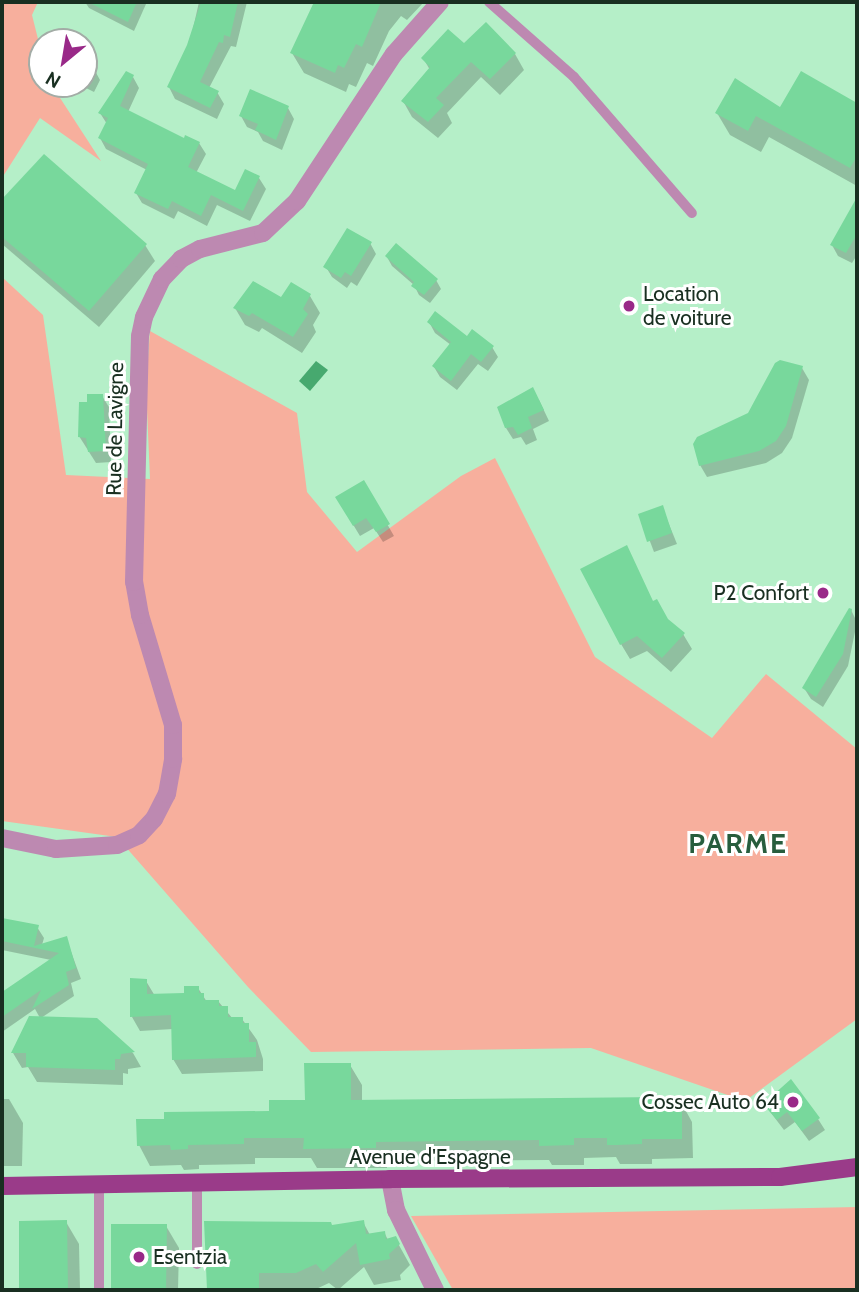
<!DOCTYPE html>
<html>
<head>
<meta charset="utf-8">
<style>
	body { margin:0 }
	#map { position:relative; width:859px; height:1292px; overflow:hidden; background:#b5efc8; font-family:Cabin,sans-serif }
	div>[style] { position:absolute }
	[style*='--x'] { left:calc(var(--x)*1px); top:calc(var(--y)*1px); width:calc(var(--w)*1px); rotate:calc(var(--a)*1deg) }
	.green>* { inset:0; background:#f7af9d }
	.water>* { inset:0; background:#47a96f }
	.shadow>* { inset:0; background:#0003 }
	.building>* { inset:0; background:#78d89c }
	.lane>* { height:10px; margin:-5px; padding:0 5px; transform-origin:5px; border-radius:5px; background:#bd89b1 }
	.street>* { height:18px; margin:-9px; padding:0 9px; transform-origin:9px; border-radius:9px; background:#bd89b1 }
	.primary>* { height:18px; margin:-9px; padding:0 9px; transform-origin:9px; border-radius:9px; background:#9a3b89 }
	.dots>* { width:19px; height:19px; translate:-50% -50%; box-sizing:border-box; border:4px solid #fff; border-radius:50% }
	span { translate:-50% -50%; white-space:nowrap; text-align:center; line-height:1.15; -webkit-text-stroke:6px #fff; paint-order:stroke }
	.poi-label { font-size:21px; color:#192f21 }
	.left { translate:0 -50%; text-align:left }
	.right { translate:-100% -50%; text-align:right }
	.street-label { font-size:21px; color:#192f21 }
	.district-label { font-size:28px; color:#275d3d; font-weight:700; letter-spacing:2px }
	.frame { position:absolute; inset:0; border:4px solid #192f21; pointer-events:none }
	.north { position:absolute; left:28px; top:28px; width:70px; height:70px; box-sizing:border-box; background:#fff; border:2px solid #a3aca6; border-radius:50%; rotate:210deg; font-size:19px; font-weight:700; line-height:28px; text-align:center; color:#192f21 }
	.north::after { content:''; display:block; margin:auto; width:24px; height:32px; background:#992988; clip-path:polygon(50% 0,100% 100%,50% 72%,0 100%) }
</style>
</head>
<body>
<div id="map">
	<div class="green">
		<div style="clip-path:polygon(2px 2px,38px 2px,32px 15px,42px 55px,42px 84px,51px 84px,101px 161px,40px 118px,2px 178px)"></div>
		<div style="clip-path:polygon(2px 277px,43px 315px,66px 475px,150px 479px,146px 386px,150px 331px,297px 413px,307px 492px,357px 552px,461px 476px,495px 458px,595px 657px,712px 738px,766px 674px,857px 749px,857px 1019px,745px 1101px,591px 1048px,311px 1052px,248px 987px,117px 837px,2px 821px)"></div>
		<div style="clip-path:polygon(857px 1207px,857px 1290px,453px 1290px,411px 1216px)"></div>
	</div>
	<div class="water">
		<div style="clip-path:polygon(316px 361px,328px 370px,310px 391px,299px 381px)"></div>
	</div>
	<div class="shadow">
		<div style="clip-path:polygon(85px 2px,144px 2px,146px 4px,134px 31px,89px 8px)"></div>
		<div style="clip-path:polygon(199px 2px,247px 2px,236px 47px,231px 46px,209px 88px,217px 92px,224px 104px,217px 119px,175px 99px,169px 87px,189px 46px)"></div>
		<div style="clip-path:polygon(315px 2px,424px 2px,407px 20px,401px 16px,389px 31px,373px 66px,367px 63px,356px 87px,349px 84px,346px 92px,304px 73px,292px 53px)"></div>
		<div style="clip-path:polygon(515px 54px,524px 70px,500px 95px,481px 77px,447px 113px,452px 123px,438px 138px,412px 117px,403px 101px,430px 70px,423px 58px)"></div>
		<div style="clip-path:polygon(84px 64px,94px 69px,100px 80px,94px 92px,78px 84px,84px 84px)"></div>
		<div style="clip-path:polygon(801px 73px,857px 105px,857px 186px,769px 137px,761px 152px,730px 135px,717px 113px,781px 110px)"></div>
		<div style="clip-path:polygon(133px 77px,139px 88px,128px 112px,185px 140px,199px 143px,206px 154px,196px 173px,236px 192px,246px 172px,259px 178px,266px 189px,250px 221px,217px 205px,207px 226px,178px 211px,174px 219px,142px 203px,136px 193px,147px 170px,106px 149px,100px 138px,107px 124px,100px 113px)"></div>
		<div style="clip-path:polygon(288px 108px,294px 119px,282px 150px,263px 141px,258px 132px,247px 127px,241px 116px)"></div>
		<div style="clip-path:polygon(44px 157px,145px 245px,155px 261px,99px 327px,2px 244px,2px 204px)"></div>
		<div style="clip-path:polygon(853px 208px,857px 210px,857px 255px,852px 263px,838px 256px,832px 245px)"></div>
		<div style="clip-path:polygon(370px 243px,376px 254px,357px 286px,351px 282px,347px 288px,332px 277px,326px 267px)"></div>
		<div style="clip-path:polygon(387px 257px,436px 280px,441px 289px,430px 303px,419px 295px,414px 285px,392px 266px)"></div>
		<div style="clip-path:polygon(310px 296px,320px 313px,313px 325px,316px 332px,302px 353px,262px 328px,259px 332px,245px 325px,235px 308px)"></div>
		<div style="clip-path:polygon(429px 322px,492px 347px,498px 357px,488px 371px,478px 364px,457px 390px,440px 377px,434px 367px,451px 345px,435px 333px)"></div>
		<div style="clip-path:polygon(802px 368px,809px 380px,792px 438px,782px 453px,766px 463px,707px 477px,700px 465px,749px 414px)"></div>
		<div style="clip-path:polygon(102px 396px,109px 407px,111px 462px,96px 463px,79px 436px,88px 404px)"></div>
		<div style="clip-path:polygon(539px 400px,549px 421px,533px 429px,537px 440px,526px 445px,521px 437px,513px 439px,506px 428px)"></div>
		<div style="clip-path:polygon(363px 482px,394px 536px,383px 542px,374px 528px,360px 536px,337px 498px)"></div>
		<div style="clip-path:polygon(662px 507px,677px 544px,654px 552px,640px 515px)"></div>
		<div style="clip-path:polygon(653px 603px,667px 621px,683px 634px,692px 649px,671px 672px,647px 651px,630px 659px,621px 644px)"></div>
		<div style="clip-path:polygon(851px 610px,857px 622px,848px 666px,823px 707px,811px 699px,804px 688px)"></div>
		<div style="clip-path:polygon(2px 920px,37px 927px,44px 938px,42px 945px,66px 938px,81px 979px,71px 983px,74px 996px,41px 1018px,96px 1020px,133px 1053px,141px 1067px,128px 1069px,128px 1074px,123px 1073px,123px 1085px,37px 1082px,28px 1067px,22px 1068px,13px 1053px,40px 1018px,35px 1009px,2px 1032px,2px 994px,51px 960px,2px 950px)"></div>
		<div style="clip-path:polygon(146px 981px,155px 996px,185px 995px,198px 988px,207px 1002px,218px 1001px,233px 1019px,242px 1019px,257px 1040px,263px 1059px,263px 1071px,182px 1074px,173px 1059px,173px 1029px,140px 1031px,132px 1017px)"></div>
		<div style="clip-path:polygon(350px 1065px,362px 1085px,362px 1102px,681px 1102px,692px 1122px,693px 1158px,652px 1159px,652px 1164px,620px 1164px,616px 1157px,584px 1158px,584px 1165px,552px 1165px,549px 1160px,387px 1161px,387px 1168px,317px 1168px,311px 1158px,255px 1158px,255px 1164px,199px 1165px,199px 1169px,184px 1170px,181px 1165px,150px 1166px,139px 1145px,166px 1120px,271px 1112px,306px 1102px)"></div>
		<div style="clip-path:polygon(2px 1099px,9px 1099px,23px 1123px,22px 1166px,2px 1166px)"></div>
		<div style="clip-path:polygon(765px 1105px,818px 1119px,825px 1130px,809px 1141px,795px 1122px,784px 1130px)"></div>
		<div style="clip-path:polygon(20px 1222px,66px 1222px,79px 1244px,80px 1290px,21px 1290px)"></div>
		<div style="clip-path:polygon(363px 1222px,370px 1235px,384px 1232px,388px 1240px,395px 1238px,410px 1265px,400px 1275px,401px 1280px,374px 1285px,364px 1267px,338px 1290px,329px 1283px,314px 1290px,208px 1290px,206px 1223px,332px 1226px)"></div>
		<div style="clip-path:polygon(113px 1225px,166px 1226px,179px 1248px,178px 1290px,112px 1290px)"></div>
	</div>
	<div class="building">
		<div style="clip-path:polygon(88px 2px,137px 2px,128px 22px)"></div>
		<div style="clip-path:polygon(201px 2px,238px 2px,230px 37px,224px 35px,223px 43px,219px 42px,200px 82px,219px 91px,210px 108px,167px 87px,187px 45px)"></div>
		<div style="clip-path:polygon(314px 2px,381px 2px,362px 47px,356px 44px,344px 68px,338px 65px,335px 73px,290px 53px)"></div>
		<div style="clip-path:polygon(486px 22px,516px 53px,490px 79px,471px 62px,436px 98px,444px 105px,428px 122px,401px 101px,430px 67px,421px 58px,448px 29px,464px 43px)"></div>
		<div style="clip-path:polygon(126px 71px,134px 75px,120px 106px,184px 138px,185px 135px,200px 142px,188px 167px,235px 190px,245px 169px,260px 176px,243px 211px,211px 195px,201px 216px,172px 201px,168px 209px,134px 193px,148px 164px,98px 138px,108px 118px,98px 113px)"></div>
		<div style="clip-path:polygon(801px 71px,857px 103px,857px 156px,850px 168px,756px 116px,748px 131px,715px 113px,735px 78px,780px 107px)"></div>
		<div style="clip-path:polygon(250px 89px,289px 106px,276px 140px,255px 130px,258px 124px,239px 116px)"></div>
		<div style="clip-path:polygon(44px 154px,147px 244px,89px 311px,2px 237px,2px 199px)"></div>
		<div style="clip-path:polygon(857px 197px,857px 234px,846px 253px,830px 245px)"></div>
		<div style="clip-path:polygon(347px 228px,372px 242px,351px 276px,345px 272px,341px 278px,323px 267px)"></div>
		<div style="clip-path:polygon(396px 243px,438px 279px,424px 295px,411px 286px,414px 282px,385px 256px)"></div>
		<div style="clip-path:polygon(253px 281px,281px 297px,291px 282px,311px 294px,303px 309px,308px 314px,293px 337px,252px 313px,249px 316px,233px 308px)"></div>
		<div style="clip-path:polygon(435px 311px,467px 336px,472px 329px,494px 346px,481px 362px,471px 354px,451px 381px,432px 366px,451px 342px,427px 322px)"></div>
		<div style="clip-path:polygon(780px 360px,803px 366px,786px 426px,776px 441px,759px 451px,699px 466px,693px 444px,697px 437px,748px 413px,775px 363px)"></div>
		<div style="clip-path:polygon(533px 387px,544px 410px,528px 417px,532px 428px,518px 435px,513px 427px,505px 428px,497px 407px)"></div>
		<div style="clip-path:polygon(87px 394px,103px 394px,106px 451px,88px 452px,86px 438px,78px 437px,79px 402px,87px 402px)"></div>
		<div style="clip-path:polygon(364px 480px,390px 524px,376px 532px,366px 518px,353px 526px,335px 497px)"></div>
		<div style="clip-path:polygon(663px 505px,672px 533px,647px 542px,638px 514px)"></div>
		<div style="clip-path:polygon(627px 545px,653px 601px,657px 599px,668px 619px,685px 633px,662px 658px,637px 636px,620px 645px,580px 569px)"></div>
		<div style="clip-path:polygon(849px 608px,852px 609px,843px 654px,816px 697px,802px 688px)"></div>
		<div style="clip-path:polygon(2px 918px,39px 925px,34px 946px,67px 936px,76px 968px,66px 972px,69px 985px,32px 1009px,41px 990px,2px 1017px,2px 992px,59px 953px,2px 941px)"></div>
		<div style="clip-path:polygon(130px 978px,147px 979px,147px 994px,184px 993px,184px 986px,199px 986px,199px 993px,204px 993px,204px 1000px,219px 1000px,219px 1006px,228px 1006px,228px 1017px,243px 1017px,243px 1023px,249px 1023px,249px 1042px,256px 1042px,256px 1057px,172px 1060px,171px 1015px,130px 1017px)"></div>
		<div style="clip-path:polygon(29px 1016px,97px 1018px,135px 1052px,121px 1054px,120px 1059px,115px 1059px,115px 1070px,26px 1067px,26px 1053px,11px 1053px)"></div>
		<div style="clip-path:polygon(304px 1063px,351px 1063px,351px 1100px,662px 1097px,682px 1100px,682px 1139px,642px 1139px,642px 1144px,617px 1145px,607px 1145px,607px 1138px,574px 1138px,574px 1145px,539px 1146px,539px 1140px,376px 1142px,376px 1148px,303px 1149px,304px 1138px,244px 1138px,244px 1144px,188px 1145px,188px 1149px,171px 1150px,170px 1145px,137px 1146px,136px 1119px,164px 1119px,164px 1112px,269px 1111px,269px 1100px,305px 1100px)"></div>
		<div style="clip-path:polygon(791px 1079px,820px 1118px,802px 1131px,787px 1112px,777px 1120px,763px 1104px)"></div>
		<div style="clip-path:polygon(67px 1220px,68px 1290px,19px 1290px,19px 1221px)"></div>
		<div style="clip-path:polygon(364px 1220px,366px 1234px,385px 1231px,386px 1239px,396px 1236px,400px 1244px,389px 1254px,390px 1259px,360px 1265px,356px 1243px,323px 1272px,316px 1264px,296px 1273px,259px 1273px,259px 1290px,207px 1290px,204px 1221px,331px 1222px,332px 1225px)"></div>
		<div style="clip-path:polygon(111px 1224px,167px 1224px,166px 1290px,111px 1290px)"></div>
	</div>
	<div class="lane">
		<div style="--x:489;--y:2;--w:113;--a:41.4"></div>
		<div style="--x:574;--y:77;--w:180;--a:49.1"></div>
		<div style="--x:99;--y:1185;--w:105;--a:90"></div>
		<div style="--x:197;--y:1264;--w:80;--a:-90"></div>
	</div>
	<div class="street">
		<div style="--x:2;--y:838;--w:55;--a:11.5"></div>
		<div style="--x:56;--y:849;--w:61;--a:-3.8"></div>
		<div style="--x:117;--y:845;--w:24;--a:-24"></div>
		<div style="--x:139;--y:835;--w:22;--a:-47"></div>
		<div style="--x:154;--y:819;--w:28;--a:-63"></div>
		<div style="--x:167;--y:794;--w:36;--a:-80"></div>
		<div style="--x:173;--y:759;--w:34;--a:-90"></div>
		<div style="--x:173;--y:725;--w:115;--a:-106.7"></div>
		<div style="--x:140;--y:615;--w:34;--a:-100"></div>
		<div style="--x:134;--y:582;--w:246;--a:-88.6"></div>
		<div style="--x:140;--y:336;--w:19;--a:-78"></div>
		<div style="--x:144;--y:317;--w:42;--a:-64.7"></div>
		<div style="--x:162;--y:279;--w:28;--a:-46"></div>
		<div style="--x:181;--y:259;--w:21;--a:-28"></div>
		<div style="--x:200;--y:249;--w:65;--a:-14.3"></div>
		<div style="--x:263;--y:233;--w:47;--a:-43.3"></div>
		<div style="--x:297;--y:201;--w:176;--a:-56.6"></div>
		<div style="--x:394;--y:54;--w:69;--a:-48.5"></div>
		<div style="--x:390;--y:1179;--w:32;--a:79"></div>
		<div style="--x:396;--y:1210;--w:89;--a:64"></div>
	</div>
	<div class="primary">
		<div style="--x:2;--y:1186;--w:388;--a:-1"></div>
		<div style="--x:390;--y:1179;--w:390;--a:-0.3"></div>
		<div style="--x:780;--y:1177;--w:78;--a:-7.4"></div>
	</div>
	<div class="dots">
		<div style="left:629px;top:306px;background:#992988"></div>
		<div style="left:823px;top:593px;background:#992988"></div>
		<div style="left:793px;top:1102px;background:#992988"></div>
		<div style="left:139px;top:1257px;background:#992988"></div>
	</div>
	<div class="poi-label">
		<span class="left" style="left:643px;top:306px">Location<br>de voiture</span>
		<span class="right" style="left:809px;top:593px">P2 Confort</span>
		<span class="right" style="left:779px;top:1102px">Cossec Auto 64</span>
		<span class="left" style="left:153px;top:1257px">Esentzia</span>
	</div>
	<div class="street-label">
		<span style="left:115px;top:429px;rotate:-89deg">Rue de Lavigne</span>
		<span style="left:430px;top:1157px">Avenue d'Espagne</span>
	</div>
	<div class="district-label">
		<span style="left:738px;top:843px">PARME</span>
	</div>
	<div class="frame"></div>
	<div class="north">N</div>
</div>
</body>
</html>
